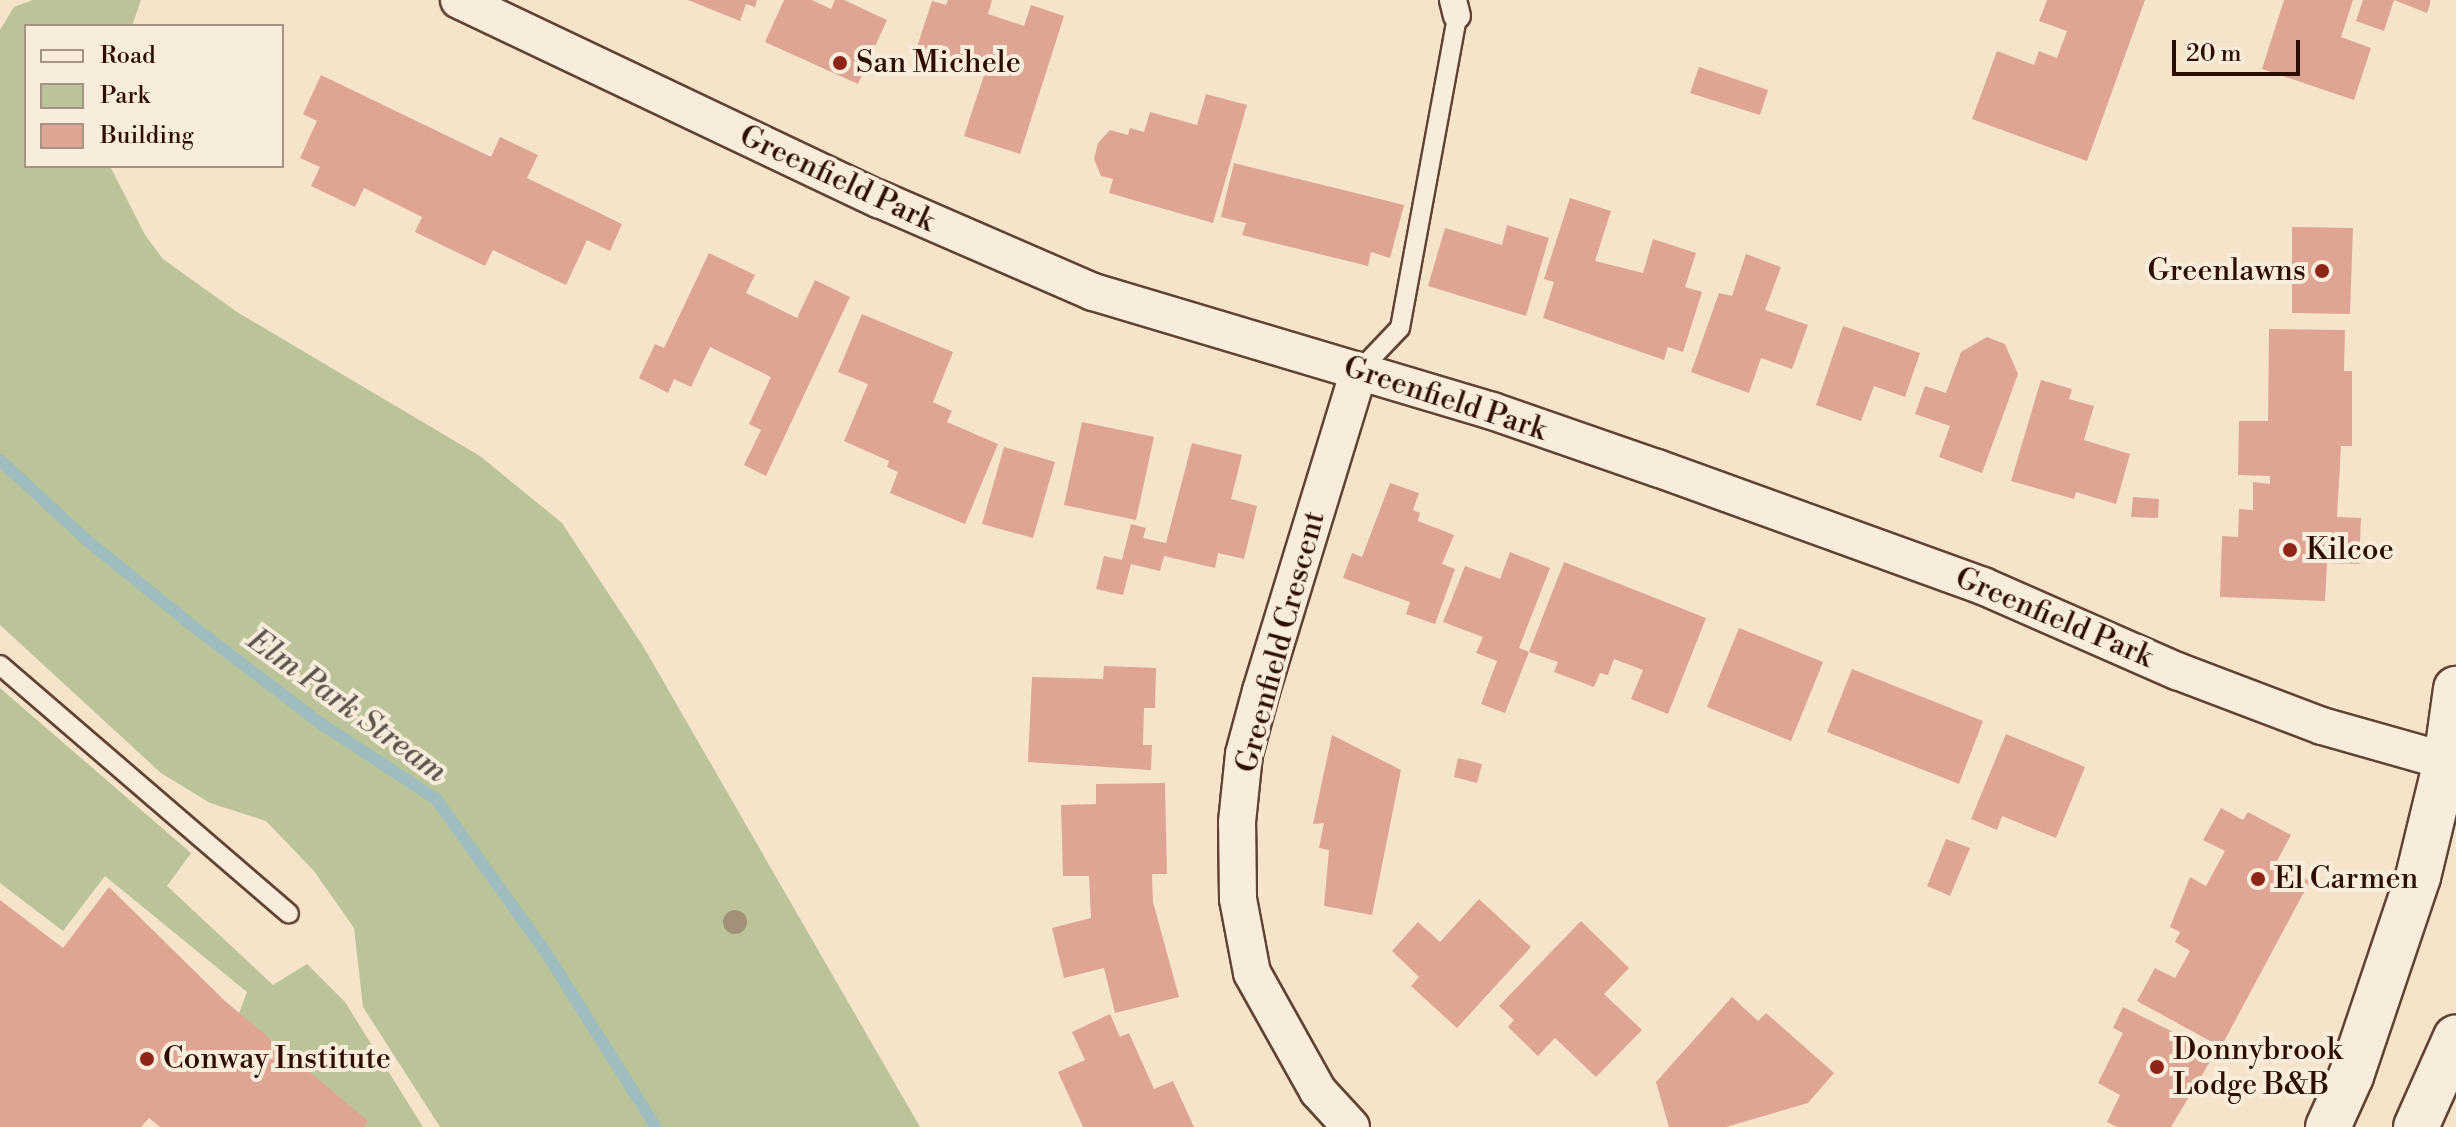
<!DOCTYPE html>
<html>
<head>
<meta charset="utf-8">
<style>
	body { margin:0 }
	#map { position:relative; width:2456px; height:1127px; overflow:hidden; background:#f5e4c9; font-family:"Libre Bodoni",serif }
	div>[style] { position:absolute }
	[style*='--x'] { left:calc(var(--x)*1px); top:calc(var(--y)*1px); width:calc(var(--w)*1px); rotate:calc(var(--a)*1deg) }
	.green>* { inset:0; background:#bac498 }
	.stream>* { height:12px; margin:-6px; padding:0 6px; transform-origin:6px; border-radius:6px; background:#9fbdbe }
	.building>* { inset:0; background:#dea692 }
	.roads { filter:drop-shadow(2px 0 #604333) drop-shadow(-2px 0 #604333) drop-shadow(0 2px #604333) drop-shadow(0 -2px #604333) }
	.service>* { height:18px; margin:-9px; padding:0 9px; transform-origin:9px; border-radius:9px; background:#f8eddc }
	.pedestrian>* { height:26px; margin:-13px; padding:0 13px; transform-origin:13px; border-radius:13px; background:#f8eddc }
	.minor>* { height:36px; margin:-18px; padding:0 18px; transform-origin:18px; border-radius:18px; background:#f8eddc }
	.secondary>* { height:44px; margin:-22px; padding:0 22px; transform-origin:22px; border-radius:22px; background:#f8eddc }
	.trees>* { width:24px; height:24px; margin:-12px; border-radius:50%; background:#a29178 }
	.dots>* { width:22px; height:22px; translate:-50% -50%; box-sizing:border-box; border:4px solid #f8eddc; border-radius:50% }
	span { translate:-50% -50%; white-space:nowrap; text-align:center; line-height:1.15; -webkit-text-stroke:8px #f8eddc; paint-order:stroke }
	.poi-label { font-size:30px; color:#2e0d01 }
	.left { translate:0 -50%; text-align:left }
	.right { translate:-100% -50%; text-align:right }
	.street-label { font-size:30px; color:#2e0d01 }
	.water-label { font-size:32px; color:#5b534d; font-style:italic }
	.legend { position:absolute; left:24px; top:24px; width:260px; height:144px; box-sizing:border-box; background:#f8eddc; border:2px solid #a79384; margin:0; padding:10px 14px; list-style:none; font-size:24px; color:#2e0d01 }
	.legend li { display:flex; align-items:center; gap:16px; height:40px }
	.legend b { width:40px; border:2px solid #a79384 }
	.scale { position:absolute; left:2172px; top:40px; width:128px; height:36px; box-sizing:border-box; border:4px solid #2e0d01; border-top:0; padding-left:10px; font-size:24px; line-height:28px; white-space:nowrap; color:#2e0d01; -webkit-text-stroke:6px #f8eddc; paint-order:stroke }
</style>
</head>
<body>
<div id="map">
	<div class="green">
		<div style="clip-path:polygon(33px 0,141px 0,132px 26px,26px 26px,26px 166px,110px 166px,145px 235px,163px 259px,237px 312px,480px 456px,562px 523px,643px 646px,920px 1127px,440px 1127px,363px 1007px,354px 928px,314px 871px,266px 821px,210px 803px,161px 773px,0 625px,0 30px,14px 7px)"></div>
		<div style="clip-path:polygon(0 688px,191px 853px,167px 886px,273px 985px,307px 964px,345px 1002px,423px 1127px,359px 1127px,236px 1021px,247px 992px,105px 876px,63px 931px,0 883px)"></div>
	</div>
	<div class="stream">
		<div style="--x:0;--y:460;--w:121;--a:42.7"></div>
		<div style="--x:89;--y:542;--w:135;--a:39"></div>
		<div style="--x:194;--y:627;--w:158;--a:37.3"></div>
		<div style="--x:320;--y:723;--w:139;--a:33.2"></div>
		<div style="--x:436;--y:799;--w:187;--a:54.4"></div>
		<div style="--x:545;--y:951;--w:208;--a:57.8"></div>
	</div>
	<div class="building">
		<div style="clip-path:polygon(688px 0,757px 0,755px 7px,746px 4px,740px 21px)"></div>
		<div style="clip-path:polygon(784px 0,812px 0,831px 9px,835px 0,844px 0,887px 20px,858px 84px,765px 42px)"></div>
		<div style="clip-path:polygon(948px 0,992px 0,988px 14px,1024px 26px,1031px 5px,1064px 16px,1020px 154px,964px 136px,986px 69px,917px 47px,932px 1px,946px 5px)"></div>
		<div style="clip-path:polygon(2047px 0,2145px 0,2087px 161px,1972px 119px,1997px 51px,2034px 65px,2039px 51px,2057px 58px,2067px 31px,2039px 21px)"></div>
		<div style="clip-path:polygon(2284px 0,2353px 0,2341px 37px,2371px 48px,2354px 100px,2262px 69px)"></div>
		<div style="clip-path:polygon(2363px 0,2394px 0,2384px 31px,2356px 21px)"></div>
		<div style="clip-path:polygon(2394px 0,2430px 0,2430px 4px,2427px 13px)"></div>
		<div style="clip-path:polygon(1699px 67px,1768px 90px,1760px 115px,1690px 93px)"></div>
		<div style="clip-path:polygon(321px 75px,491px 157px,500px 137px,538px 155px,527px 178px,622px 224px,610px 251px,587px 240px,566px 285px,493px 250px,485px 266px,415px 232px,422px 217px,364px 188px,355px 207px,311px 186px,320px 167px,300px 158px,317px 121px,303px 114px)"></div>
		<div style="clip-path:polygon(1206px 94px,1247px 105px,1213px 223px,1109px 193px,1113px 179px,1101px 176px,1094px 159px,1098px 143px,1110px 130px,1128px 135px,1130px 128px,1144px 132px,1150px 112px,1197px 125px)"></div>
		<div style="clip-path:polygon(1234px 163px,1404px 205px,1390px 258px,1371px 252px,1368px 266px,1242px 235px,1246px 223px,1221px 217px)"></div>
		<div style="clip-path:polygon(1570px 198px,1611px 211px,1595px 261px,1643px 273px,1653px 239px,1696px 253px,1685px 287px,1702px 292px,1683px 352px,1668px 347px,1664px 360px,1543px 318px,1554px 282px,1544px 279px)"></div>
		<div style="clip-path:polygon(1507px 225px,1549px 238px,1526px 316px,1428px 286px,1445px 228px,1502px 245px)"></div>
		<div style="clip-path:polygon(2292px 227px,2353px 228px,2350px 314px,2292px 313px)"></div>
		<div style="clip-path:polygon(709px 253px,755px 275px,746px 293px,797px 318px,815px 280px,850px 297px,766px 476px,744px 465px,761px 430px,749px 424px,771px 377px,710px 347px,691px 387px,674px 379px,668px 393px,639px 378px,655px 344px,664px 348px)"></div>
		<div style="clip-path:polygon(1746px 254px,1781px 267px,1765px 310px,1808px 325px,1792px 369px,1761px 358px,1749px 393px,1691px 372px,1719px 293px,1732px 296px)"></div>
		<div style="clip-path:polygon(862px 314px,953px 352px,933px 402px,952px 411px,947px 422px,998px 444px,965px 524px,890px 493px,898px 472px,887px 467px,889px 461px,844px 441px,868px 384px,838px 372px)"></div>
		<div style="clip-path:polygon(1843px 326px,1920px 353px,1905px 397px,1874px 386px,1861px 421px,1816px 405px)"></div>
		<div style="clip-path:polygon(2269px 329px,2345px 330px,2344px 371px,2352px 371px,2352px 446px,2341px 446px,2337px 517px,2361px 518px,2359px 564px,2327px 563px,2325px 601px,2220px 597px,2222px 536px,2238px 537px,2239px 509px,2253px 510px,2253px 482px,2270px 484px,2270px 476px,2238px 475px,2239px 421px,2268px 421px)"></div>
		<div style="clip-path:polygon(1987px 337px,2005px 344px,2018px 374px,1982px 473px,1939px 457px,1950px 426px,1915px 414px,1925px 386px,1946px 393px,1961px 352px)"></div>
		<div style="clip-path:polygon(2041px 380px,2072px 389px,2069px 399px,2094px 406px,2084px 440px,2130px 454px,2116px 504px,2076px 492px,2074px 499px,2011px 481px)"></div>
		<div style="clip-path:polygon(1082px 422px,1154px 437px,1136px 520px,1064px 505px)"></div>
		<div style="clip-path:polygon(1192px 443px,1242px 455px,1231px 499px,1257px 506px,1244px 559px,1218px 553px,1215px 568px,1164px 556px,1160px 571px,1131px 564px,1123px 595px,1096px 589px,1104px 556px,1122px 560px,1131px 524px,1146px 528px,1143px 538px,1166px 543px)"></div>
		<div style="clip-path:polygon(1004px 447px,1055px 462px,1033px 538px,982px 524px)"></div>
		<div style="clip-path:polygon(1390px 483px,1419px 493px,1413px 510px,1420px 513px,1418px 521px,1454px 535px,1442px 564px,1455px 569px,1435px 624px,1406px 614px,1410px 602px,1343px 578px,1352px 553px,1362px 557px)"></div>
		<div style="clip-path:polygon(2133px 497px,2159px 499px,2158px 518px,2131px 517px)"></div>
		<div style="clip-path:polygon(1510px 552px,1550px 568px,1519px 648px,1529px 652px,1564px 562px,1706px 618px,1668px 714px,1631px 699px,1643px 670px,1614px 659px,1608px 675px,1600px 673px,1594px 687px,1554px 672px,1558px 662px,1529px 652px,1505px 713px,1481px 704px,1497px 661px,1476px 653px,1483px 637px,1443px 622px,1465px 566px,1500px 579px)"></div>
		<div style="clip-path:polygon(1739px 628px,1823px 662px,1791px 741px,1707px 707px)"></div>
		<div style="clip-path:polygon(1104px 666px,1156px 668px,1155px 708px,1144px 708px,1143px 745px,1152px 745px,1151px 770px,1028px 762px,1032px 677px,1103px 679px)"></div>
		<div style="clip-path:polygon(1852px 669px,1983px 721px,1959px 784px,1827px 732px)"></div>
		<div style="clip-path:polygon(2006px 734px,2085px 767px,2056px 838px,2002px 816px,1997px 830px,1971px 819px)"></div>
		<div style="clip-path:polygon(1332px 735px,1401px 770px,1372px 915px,1324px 906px,1329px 850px,1319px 848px,1324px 823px,1313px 824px)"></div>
		<div style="clip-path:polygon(1458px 758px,1482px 764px,1477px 783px,1454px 777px)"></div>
		<div style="clip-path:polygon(1165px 783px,1167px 874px,1152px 874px,1153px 902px,1179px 997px,1115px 1013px,1104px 968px,1064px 978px,1052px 928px,1091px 918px,1089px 876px,1063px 876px,1061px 805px,1096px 804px,1096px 784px)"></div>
		<div style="clip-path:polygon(2221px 808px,2243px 820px,2248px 812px,2291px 835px,2276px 863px,2310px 881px,2221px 1047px,2137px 1001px,2155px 968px,2175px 978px,2190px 951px,2175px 942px,2180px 932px,2170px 927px,2190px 877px,2206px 886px,2225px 851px,2203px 840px)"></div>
		<div style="clip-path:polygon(1946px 839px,1970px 848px,1950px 896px,1927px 886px)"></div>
		<div style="clip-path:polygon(109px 887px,225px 1001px,368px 1121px,364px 1127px,160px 1127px,149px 1118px,141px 1127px,0 1127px,0 900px,63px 948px)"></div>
		<div style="clip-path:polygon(1479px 899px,1531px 947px,1457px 1028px,1411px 986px,1419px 977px,1392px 951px,1418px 922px,1440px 942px)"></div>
		<div style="clip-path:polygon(1581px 921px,1629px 968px,1604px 994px,1642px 1030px,1596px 1077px,1555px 1038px,1538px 1056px,1508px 1027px,1514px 1020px,1499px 1006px)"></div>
		<div style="clip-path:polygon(1732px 997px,1758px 1021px,1766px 1013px,1834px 1073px,1808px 1103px,1726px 1127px,1669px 1127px,1656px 1082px)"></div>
		<div style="clip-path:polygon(2123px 1007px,2215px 1053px,2171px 1127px,2117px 1127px,2107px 1122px,2120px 1095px,2098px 1083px,2123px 1033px,2113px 1028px)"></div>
		<div style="clip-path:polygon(1110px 1014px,1120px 1037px,1129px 1033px,1154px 1089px,1173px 1081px,1194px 1127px,1083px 1127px,1058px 1072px,1085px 1060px,1072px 1032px)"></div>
	</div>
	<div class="roads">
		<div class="service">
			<div style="--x:1359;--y:371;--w:59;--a:-46.4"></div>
			<div style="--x:1400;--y:328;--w:317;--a:-79.6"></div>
			<div style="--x:0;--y:665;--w:381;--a:40.7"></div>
		</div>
		<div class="pedestrian">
			<div style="--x:1453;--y:0;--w:16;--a:76"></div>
		</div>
		<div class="minor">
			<div style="--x:459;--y:0;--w:465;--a:25.4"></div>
			<div style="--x:879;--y:199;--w:233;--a:23.5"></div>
			<div style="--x:1093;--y:292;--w:416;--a:16.6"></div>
			<div style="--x:1492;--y:411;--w:175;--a:19.1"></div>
			<div style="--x:1657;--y:468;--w:347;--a:19.9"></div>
			<div style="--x:1983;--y:586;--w:212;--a:23.7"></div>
			<div style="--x:2177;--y:671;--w:155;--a:20.8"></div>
			<div style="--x:2322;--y:726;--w:129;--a:15.8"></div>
			<div style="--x:1351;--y:1127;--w:49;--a:-132.5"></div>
			<div style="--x:1318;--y:1091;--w:135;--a:-119.2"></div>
			<div style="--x:1252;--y:973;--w:75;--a:-100.7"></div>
			<div style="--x:1238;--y:899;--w:77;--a:-90.7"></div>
			<div style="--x:1237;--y:822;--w:68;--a:-84.1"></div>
			<div style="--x:1244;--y:754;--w:65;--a:-74.9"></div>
			<div style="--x:1261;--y:691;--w:335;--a:-73"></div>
		</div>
		<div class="secondary">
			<div style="--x:2328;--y:1127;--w:56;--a:-65.7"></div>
			<div style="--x:2351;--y:1076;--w:210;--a:-71.4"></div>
			<div style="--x:2418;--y:877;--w:119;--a:-76.4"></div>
			<div style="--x:2446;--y:761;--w:73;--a:-82.1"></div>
			<div style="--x:2416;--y:1127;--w:98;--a:-66"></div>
		</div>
	</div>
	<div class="trees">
		<div style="left:735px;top:922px"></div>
	</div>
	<div class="dots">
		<div style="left:840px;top:63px;background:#8f2418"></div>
		<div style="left:2322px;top:271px;background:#8f2418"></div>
		<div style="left:2290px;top:550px;background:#8f2418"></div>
		<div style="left:2258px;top:879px;background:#8f2418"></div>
		<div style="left:147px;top:1059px;background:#8f2418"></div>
		<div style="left:2157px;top:1067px;background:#8f2418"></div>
	</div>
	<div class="poi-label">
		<span class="left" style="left:856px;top:63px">San Michele</span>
		<span class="right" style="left:2306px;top:271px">Greenlawns</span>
		<span class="left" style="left:2306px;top:550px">Kilcoe</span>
		<span class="left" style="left:2274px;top:879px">El Carmen</span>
		<span class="left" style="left:2173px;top:1067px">Donnybrook<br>Lodge B&amp;B</span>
		<span class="left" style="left:163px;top:1059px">Conway Institute</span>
	</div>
	<div class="street-label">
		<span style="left:837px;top:179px;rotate:25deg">Greenfield Park</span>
		<span style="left:1445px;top:399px;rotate:18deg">Greenfield Park</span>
		<span style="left:2054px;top:618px;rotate:23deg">Greenfield Park</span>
		<span style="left:1281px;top:642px;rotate:-75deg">Greenfield Crescent</span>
	</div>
	<div class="water-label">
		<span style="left:347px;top:706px;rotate:36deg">Elm Park Stream</span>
	</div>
	<ul class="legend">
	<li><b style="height:10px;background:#f8eddc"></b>Road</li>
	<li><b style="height:22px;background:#bac498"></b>Park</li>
	<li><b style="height:22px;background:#dea692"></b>Building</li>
	</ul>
	<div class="scale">20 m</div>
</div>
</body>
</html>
